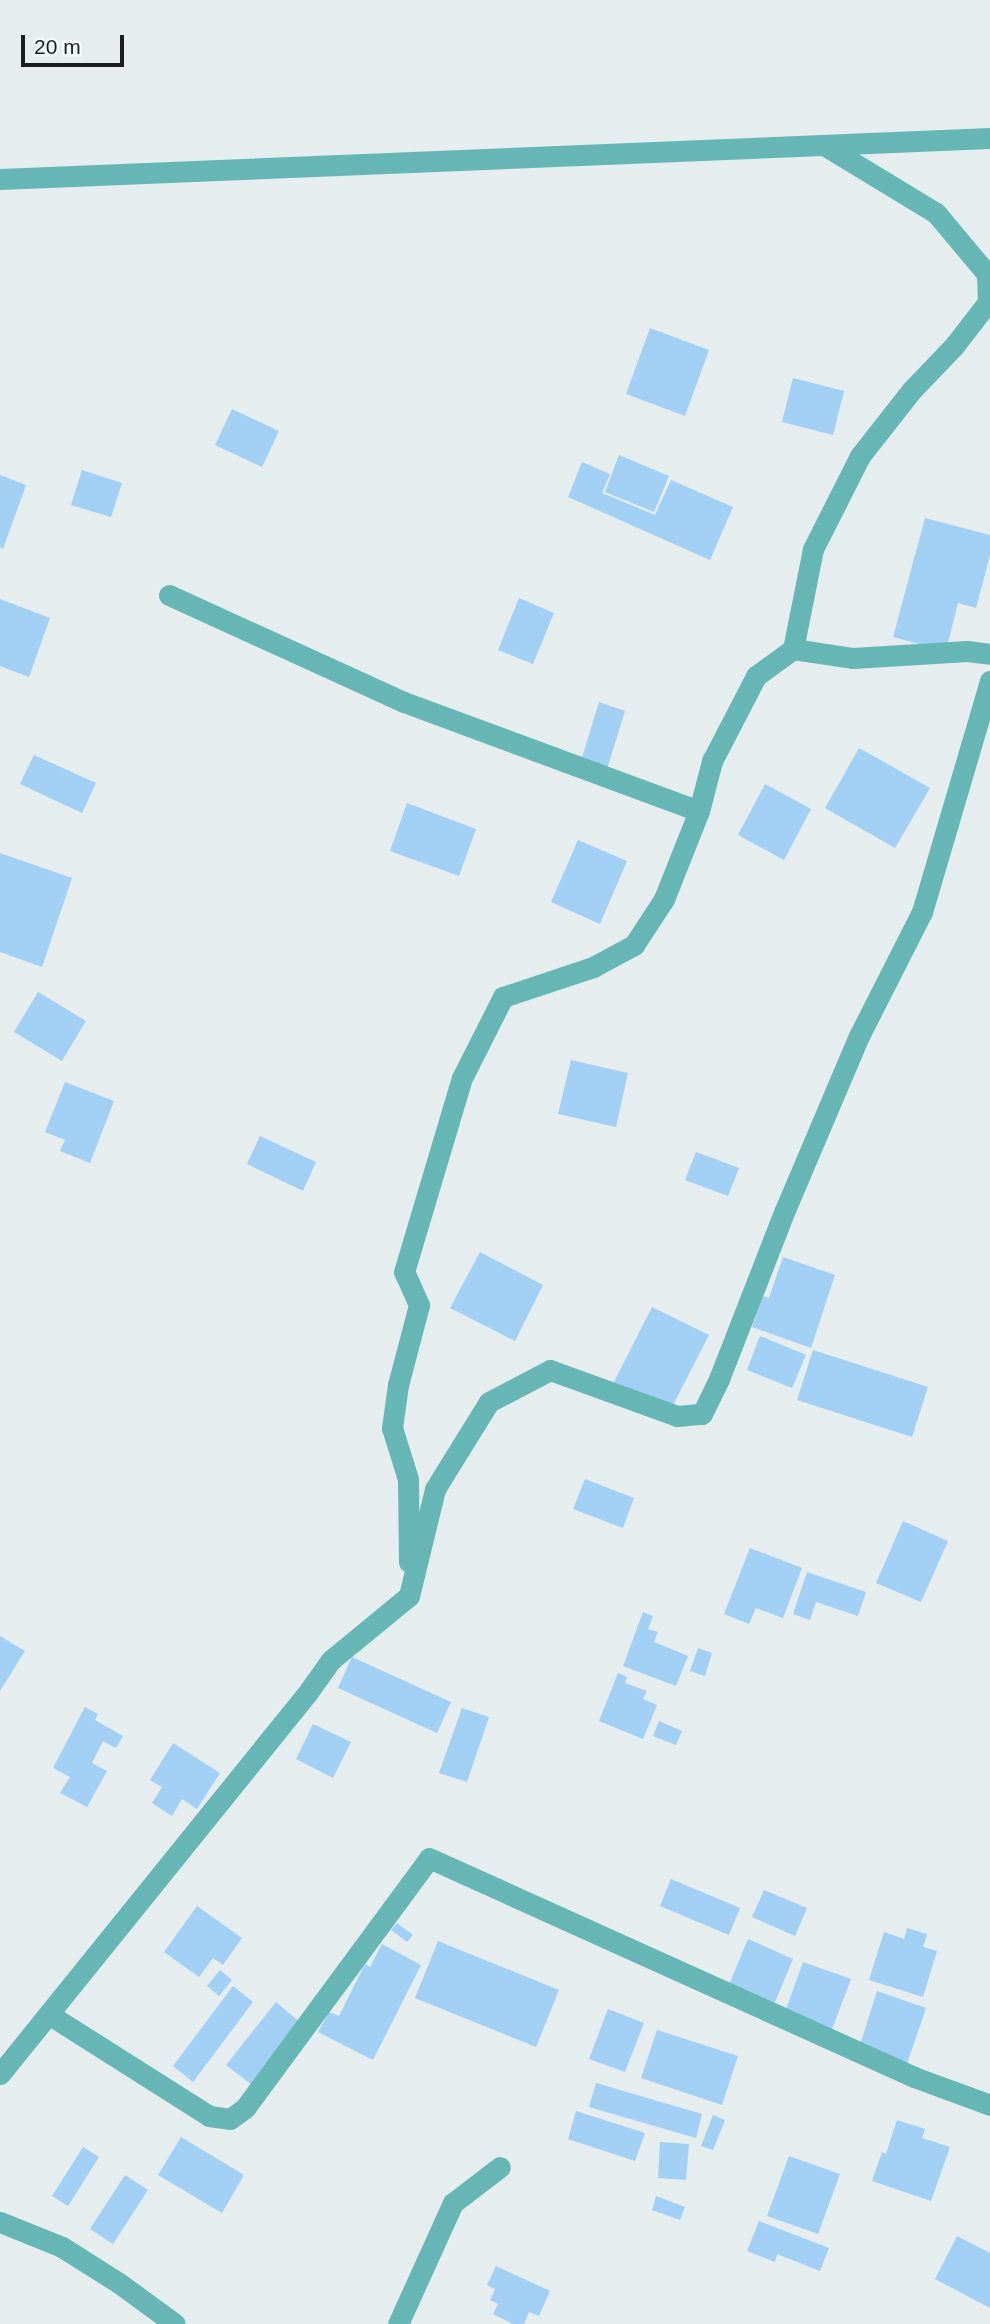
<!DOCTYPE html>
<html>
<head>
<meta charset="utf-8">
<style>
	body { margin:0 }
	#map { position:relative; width:990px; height:2324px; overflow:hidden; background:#e5edef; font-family:Arial,sans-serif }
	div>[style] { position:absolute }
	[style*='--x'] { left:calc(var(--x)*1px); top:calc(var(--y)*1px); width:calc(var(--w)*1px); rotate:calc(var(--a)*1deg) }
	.building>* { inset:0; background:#a2cff4 }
	.minor>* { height:21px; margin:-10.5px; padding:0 10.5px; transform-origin:10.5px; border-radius:10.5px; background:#65b6b4 }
	.tertiary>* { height:21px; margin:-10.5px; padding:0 10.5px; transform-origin:10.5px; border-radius:10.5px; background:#65b6b4 }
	span { translate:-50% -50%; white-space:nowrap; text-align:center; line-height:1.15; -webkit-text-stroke:5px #f2fafd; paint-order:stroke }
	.scale { position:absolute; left:21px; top:35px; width:103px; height:32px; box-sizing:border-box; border:4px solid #1b1d1e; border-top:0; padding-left:9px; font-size:21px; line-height:24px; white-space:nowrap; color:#1b1d1e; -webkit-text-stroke:5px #f2fafd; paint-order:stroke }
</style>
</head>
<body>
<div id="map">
	<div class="building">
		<div style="clip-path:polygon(650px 328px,709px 350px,685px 416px,626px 394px)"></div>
		<div style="clip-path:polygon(793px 378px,844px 391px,833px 435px,782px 422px)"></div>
		<div style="clip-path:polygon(232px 409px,279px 431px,262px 467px,215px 445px)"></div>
		<div style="clip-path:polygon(619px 455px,669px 476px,654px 512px,605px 492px)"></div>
		<div style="clip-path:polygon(582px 462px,610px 474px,602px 493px,655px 515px,671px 480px,733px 507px,710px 560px,568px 497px)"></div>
		<div style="clip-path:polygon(82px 470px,122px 483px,111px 517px,71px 505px)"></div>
		<div style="clip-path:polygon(0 475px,26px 485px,3px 549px,0 547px)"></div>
		<div style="clip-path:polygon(925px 518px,990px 535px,990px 555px,976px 608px,958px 603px,946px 651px,893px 637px)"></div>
		<div style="clip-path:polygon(519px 598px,554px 613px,533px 664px,498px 650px)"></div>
		<div style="clip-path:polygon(0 599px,50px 618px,29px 677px,0 666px)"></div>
		<div style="clip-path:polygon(599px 702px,625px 711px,607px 769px,581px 761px)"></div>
		<div style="clip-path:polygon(859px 748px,930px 788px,895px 848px,825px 808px)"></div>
		<div style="clip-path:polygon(34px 755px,96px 783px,82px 813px,20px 784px)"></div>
		<div style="clip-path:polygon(765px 784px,811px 809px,784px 860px,738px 835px)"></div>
		<div style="clip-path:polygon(407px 803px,476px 829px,459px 876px,390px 851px)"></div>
		<div style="clip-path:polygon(578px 840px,627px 861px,600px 924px,551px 902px)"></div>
		<div style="clip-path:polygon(0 853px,72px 878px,42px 967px,0 952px)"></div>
		<div style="clip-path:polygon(38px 992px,86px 1021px,62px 1061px,14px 1032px)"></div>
		<div style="clip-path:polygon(571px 1060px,628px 1073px,616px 1127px,558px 1114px)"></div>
		<div style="clip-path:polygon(65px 1082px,114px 1101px,90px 1163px,60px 1151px,65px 1140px,45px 1132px)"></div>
		<div style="clip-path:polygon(260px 1136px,316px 1162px,303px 1191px,247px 1164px)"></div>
		<div style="clip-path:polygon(696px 1152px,739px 1168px,728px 1196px,685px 1180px)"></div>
		<div style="clip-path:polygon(480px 1252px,543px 1285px,515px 1341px,450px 1308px)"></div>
		<div style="clip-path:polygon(783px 1257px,835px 1275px,811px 1348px,752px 1327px,763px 1296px,769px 1298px)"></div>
		<div style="clip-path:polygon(652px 1307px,709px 1335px,670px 1411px,614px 1382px)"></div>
		<div style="clip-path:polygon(760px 1336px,806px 1355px,792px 1388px,747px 1370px)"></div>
		<div style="clip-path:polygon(813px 1350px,928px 1387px,912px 1437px,797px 1400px)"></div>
		<div style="clip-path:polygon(585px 1479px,634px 1498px,623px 1528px,573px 1509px)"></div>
		<div style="clip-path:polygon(903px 1521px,948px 1541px,921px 1602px,876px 1583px)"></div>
		<div style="clip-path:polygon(750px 1548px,802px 1568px,783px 1618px,756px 1608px,749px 1624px,724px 1614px)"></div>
		<div style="clip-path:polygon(807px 1572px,866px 1592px,858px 1616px,816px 1602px,810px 1620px,793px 1614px)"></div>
		<div style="clip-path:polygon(643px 1612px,653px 1616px,648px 1629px,658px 1632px,654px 1642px,688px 1656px,676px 1686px,623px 1666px)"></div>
		<div style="clip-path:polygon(0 1636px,25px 1651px,0 1691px)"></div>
		<div style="clip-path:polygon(698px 1648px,712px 1653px,705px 1676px,690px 1671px)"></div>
		<div style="clip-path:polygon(352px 1657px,451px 1702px,437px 1733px,338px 1688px)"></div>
		<div style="clip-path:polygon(618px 1673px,627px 1677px,625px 1683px,647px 1691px,643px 1699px,657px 1705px,643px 1739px,599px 1721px)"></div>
		<div style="clip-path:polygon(85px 1707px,98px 1714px,95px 1720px,123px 1736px,116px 1748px,103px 1741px,92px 1763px,107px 1771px,87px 1807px,60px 1793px,70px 1777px,53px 1768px)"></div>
		<div style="clip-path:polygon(462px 1708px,489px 1717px,467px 1782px,439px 1773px)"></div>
		<div style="clip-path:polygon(659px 1721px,682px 1731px,676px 1745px,653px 1736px)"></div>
		<div style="clip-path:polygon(313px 1724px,351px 1742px,333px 1778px,296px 1759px)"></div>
		<div style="clip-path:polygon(173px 1743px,220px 1773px,197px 1809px,182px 1799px,172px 1816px,152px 1803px,162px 1787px,150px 1780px)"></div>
		<div style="clip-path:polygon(671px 1879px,740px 1908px,729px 1935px,660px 1906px)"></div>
		<div style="clip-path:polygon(764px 1890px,807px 1908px,795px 1936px,752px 1917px)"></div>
		<div style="clip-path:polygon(197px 1906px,242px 1938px,223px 1965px,213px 1958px,199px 1977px,164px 1952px)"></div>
		<div style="clip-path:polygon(397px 1923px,413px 1935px,407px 1942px,391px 1930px)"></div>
		<div style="clip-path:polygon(907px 1928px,927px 1934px,923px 1947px,937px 1951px,923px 1997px,869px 1980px,884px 1932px,904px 1939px)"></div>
		<div style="clip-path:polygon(748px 1939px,793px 1959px,773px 2007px,728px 1987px)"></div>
		<div style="clip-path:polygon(438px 1941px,559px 1990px,536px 2047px,415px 1998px)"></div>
		<div style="clip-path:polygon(382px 1944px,421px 1965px,373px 2060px,318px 2032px,329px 2012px,339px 2016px,365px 1964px,370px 1967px)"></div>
		<div style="clip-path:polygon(803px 1962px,851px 1979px,831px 2032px,784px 2015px)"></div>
		<div style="clip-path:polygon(220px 1970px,232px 1980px,219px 1996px,207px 1986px)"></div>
		<div style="clip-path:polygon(233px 1986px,253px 2002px,193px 2082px,173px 2066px)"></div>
		<div style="clip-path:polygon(877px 1991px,926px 2008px,907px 2064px,859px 2048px)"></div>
		<div style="clip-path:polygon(276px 2002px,301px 2023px,252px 2085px,226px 2065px)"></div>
		<div style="clip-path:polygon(608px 2009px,644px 2023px,625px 2072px,589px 2059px)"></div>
		<div style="clip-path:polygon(657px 2030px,738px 2056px,722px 2105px,641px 2078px)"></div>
		<div style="clip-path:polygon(596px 2083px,702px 2114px,696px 2138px,589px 2107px)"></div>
		<div style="clip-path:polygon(576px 2111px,645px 2133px,635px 2161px,568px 2139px)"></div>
		<div style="clip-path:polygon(713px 2115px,725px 2120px,713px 2150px,701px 2146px)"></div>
		<div style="clip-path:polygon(897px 2120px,925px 2129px,922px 2138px,950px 2147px,931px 2201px,872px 2181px,882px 2152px,886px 2154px)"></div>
		<div style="clip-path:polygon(181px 2137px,244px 2175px,222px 2213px,158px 2175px)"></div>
		<div style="clip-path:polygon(660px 2142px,689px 2144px,686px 2180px,658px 2178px)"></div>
		<div style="clip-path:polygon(83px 2147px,99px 2157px,68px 2206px,52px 2196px)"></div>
		<div style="clip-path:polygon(789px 2156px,840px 2174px,818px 2234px,767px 2216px)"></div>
		<div style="clip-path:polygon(125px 2175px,148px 2190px,113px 2244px,90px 2229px)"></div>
		<div style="clip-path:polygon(656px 2196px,685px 2207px,680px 2220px,652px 2210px)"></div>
		<div style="clip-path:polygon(759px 2221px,829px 2248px,820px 2271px,777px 2254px,775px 2262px,747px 2251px)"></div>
		<div style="clip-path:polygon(957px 2236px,990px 2253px,990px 2308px,935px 2279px)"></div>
		<div style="clip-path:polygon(496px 2266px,550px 2291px,539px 2316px,529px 2312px,524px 2324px,513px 2324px,493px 2314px,498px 2304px,490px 2300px,495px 2289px,487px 2285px)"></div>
	</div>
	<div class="minor">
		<div style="--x:824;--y:145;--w:131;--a:31.3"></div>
		<div style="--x:936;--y:213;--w:80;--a:50.1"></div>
		<div style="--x:987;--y:274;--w:28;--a:88"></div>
		<div style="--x:988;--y:302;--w:56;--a:127.7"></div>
		<div style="--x:954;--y:346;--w:62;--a:133.7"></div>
		<div style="--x:911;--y:391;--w:83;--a:128.1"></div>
		<div style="--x:860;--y:456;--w:104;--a:116.8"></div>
		<div style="--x:813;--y:549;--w:102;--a:101.3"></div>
		<div style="--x:793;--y:649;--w:61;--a:8.5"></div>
		<div style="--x:853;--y:658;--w:114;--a:-3.5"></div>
		<div style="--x:967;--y:651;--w:23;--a:7"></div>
		<div style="--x:169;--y:595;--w:258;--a:24.5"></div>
		<div style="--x:404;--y:702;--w:314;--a:20.3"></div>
		<div style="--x:409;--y:1562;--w:83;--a:-90.7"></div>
		<div style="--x:408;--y:1479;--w:53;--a:-107.4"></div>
		<div style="--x:392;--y:1428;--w:43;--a:-82.1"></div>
		<div style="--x:398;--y:1385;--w:83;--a:-75.3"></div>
		<div style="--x:419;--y:1305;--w:36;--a:-114"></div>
		<div style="--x:404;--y:1272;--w:202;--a:-73.4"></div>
		<div style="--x:462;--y:1078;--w:91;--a:-63.2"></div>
		<div style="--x:503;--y:997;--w:95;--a:-18.4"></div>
		<div style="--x:593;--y:967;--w:47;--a:-28.2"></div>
		<div style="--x:634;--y:945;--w:55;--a:-56.9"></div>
		<div style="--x:664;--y:899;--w:95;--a:-68.3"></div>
		<div style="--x:699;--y:811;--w:52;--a:-75.4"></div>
		<div style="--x:712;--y:761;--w:96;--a:-62.6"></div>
		<div style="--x:756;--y:676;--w:46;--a:-36.1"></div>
		<div style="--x:50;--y:2015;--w:188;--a:32.4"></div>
		<div style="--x:209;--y:2116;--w:21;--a:8"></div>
		<div style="--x:230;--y:2119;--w:19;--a:-36"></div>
		<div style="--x:245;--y:2108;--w:310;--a:-53.6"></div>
		<div style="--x:429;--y:1858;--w:532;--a:24.3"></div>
		<div style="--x:914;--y:2077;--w:81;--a:20.2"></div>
		<div style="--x:0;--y:2074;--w:487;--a:-51.1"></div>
		<div style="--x:306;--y:1695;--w:43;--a:-54.5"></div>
		<div style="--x:331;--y:1660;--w:101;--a:-39.4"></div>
		<div style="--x:409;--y:1596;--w:110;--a:-76.3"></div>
		<div style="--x:435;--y:1489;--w:102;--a:-58.2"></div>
		<div style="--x:489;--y:1402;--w:69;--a:-27.7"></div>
		<div style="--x:550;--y:1370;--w:135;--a:19.9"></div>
		<div style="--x:677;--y:1416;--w:25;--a:-5"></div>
		<div style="--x:702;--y:1414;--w:39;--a:-64"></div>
		<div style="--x:719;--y:1379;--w:181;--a:-68.7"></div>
		<div style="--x:785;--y:1210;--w:189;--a:-67"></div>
		<div style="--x:859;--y:1036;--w:139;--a:-63.1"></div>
		<div style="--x:922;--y:912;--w:241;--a:-73.6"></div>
		<div style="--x:0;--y:2222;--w:67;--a:22"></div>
		<div style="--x:62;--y:2247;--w:67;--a:32.3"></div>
		<div style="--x:119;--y:2283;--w:69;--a:36.2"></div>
		<div style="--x:398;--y:2324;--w:133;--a:-65.6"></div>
		<div style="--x:453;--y:2203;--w:59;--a:-37.5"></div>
	</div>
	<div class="tertiary">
		<div style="--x:0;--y:179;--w:991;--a:-2.37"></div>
	</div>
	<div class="scale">20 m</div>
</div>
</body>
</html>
